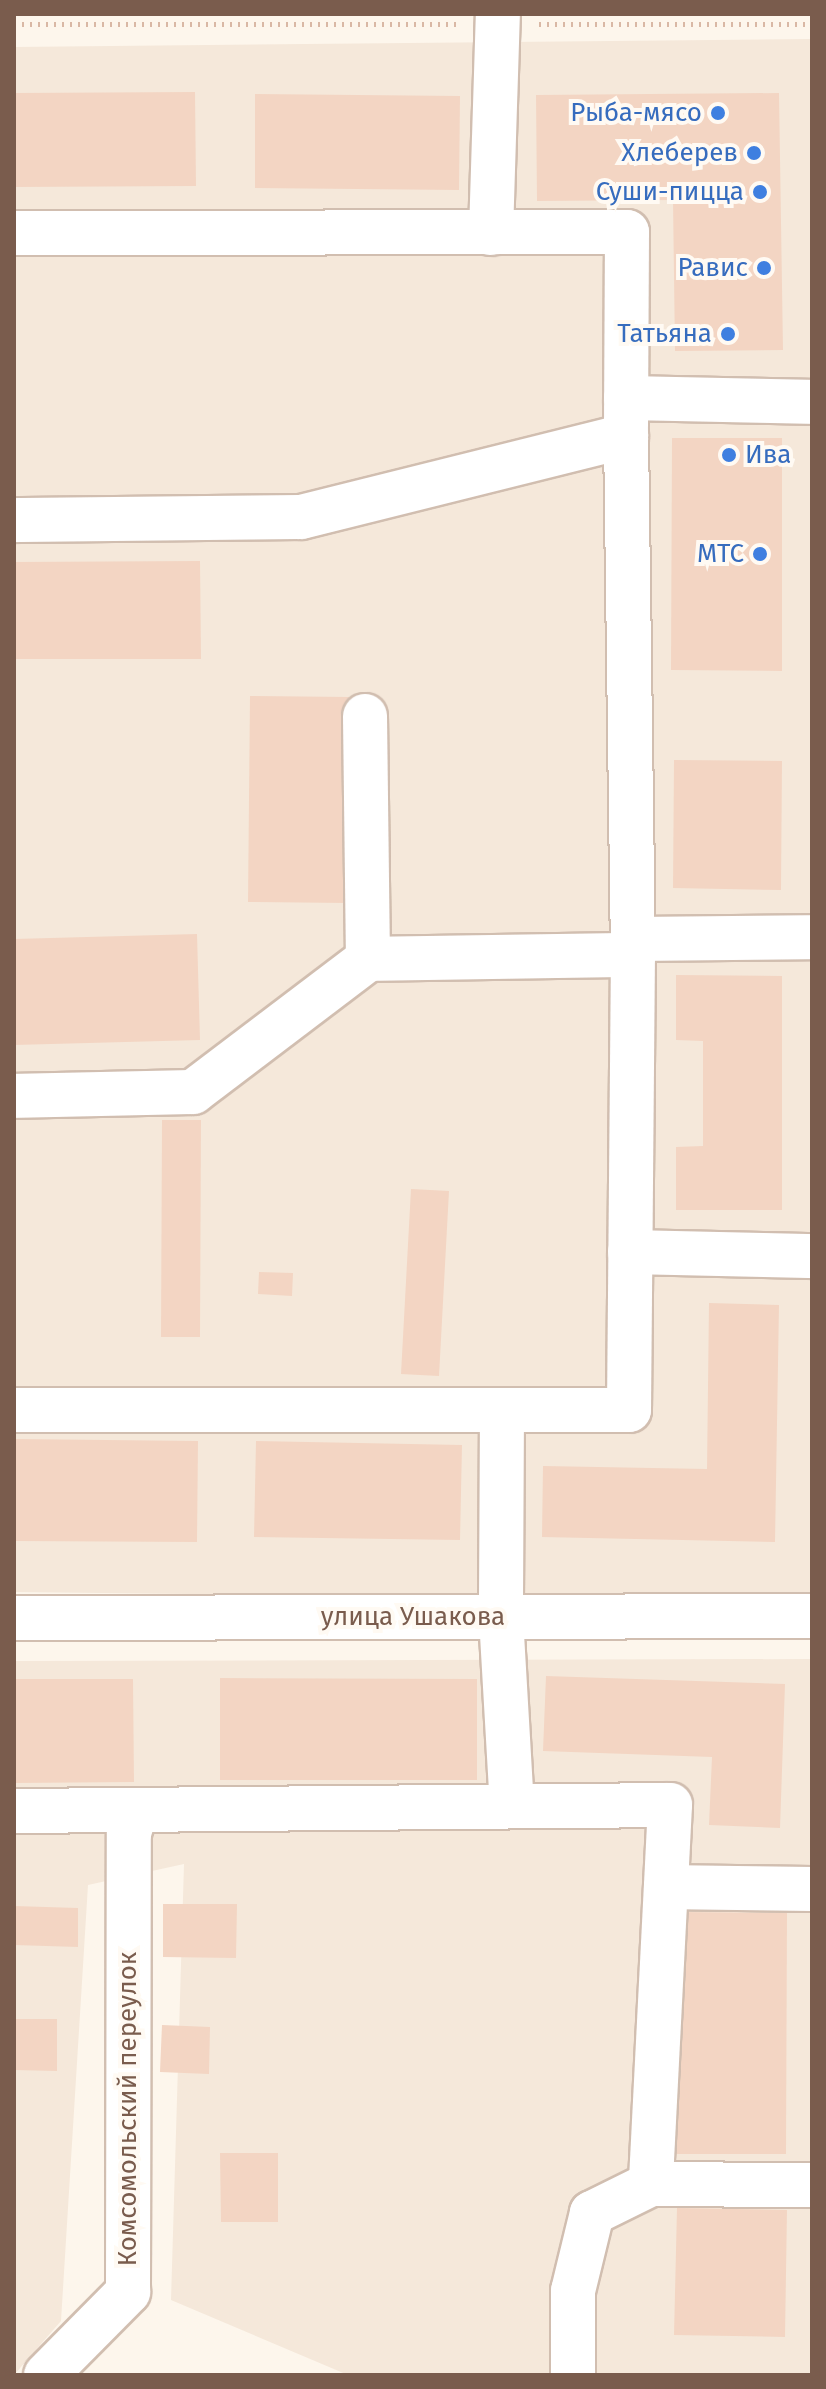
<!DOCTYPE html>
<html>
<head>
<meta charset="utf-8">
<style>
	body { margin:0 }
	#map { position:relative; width:826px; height:2389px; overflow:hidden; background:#fdf6ec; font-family:"Fira Sans",sans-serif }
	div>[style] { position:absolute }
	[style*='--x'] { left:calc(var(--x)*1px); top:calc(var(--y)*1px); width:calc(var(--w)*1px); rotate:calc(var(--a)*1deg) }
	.residential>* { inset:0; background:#f5e8da }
	.building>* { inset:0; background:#f3d5c3 }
	.path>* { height:5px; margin-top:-2.5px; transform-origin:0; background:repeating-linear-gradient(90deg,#d9b8a5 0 2px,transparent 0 8px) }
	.roads { filter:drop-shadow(2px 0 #d1beb0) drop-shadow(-2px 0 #d1beb0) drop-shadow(0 2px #d1beb0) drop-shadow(0 -2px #d1beb0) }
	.minor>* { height:44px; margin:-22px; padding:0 22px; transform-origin:22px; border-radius:22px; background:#fff }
	.dots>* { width:22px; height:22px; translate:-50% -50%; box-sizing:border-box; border:4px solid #fffaf3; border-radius:50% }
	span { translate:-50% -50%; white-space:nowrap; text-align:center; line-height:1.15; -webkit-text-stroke:8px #fffaf3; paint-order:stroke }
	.shop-label { font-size:26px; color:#366cbe }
	.right { translate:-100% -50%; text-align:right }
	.left { translate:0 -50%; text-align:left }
	.street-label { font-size:26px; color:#7a5c4d }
	.frame { position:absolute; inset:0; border:16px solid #7a5c4d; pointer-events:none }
</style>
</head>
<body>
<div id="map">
	<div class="residential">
		<div style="clip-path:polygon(812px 39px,812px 1601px,14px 1592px,14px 47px)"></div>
		<div style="clip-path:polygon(812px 1659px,812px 2375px,348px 2375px,171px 2300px,184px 1864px,88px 1885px,61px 2321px,14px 2375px,14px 1661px)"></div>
	</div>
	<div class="building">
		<div style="clip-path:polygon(195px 92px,196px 186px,14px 187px,14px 93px)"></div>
		<div style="clip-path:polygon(779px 93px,783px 350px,675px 351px,673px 200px,537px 201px,536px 95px)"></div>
		<div style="clip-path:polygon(255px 94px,460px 96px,459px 190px,255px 188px)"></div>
		<div style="clip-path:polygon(672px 438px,782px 438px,782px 671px,671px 670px)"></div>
		<div style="clip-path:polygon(200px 561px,201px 659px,14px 659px,14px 562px)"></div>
		<div style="clip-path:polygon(250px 696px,349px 697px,347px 903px,248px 902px)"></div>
		<div style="clip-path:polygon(674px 760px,782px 761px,781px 890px,673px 888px)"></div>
		<div style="clip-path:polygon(197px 934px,200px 1040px,14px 1045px,14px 939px)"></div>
		<div style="clip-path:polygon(676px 975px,782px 976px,782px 1210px,676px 1210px,676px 1147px,703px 1146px,703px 1041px,676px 1040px)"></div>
		<div style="clip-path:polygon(162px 1120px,201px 1120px,200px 1337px,161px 1337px)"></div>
		<div style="clip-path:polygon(411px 1189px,449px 1191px,439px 1376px,401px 1374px)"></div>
		<div style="clip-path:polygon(259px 1272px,293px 1273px,292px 1296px,258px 1294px)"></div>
		<div style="clip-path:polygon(709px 1303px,779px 1305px,775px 1542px,542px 1537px,543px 1466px,707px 1469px)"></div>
		<div style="clip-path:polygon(14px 1439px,198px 1441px,197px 1542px,14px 1541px)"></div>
		<div style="clip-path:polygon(256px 1441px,462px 1445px,460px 1540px,254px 1537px)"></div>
		<div style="clip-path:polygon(546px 1676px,785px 1684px,780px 1828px,709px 1825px,712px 1757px,543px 1751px)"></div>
		<div style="clip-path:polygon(220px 1678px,477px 1679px,477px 1780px,220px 1780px)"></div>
		<div style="clip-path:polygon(14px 1679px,133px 1679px,134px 1782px,14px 1783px)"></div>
		<div style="clip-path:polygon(163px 1904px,237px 1904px,236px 1958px,163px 1957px)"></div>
		<div style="clip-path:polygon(14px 1906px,78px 1908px,78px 1947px,14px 1945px)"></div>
		<div style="clip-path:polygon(675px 1912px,787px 1913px,786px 2154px,675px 2154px)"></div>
		<div style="clip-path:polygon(14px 2019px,57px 2019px,57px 2071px,14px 2070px)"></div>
		<div style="clip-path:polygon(162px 2025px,210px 2027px,209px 2074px,160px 2072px)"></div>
		<div style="clip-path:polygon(220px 2153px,278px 2153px,278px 2222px,221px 2222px)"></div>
		<div style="clip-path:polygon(677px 2208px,787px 2210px,785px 2337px,674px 2335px)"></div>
	</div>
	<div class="path">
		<div style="--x:14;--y:24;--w:443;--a:0"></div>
		<div style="--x:539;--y:24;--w:273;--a:0"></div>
	</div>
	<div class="roads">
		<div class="minor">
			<div style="--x:14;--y:233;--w:613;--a:-0.09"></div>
			<div style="--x:627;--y:232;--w:204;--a:90.3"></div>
			<div style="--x:626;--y:436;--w:335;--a:166"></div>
			<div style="--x:301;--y:517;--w:287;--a:179.4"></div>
			<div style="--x:491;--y:233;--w:219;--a:-88.2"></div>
			<div style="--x:626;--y:398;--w:186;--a:1.2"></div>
			<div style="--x:365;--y:716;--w:243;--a:89.3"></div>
			<div style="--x:633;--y:939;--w:179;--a:-0.6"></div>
			<div style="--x:14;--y:1096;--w:179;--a:-1.3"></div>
			<div style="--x:193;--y:1092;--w:220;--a:-37.2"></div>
			<div style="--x:368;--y:959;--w:265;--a:-0.9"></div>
			<div style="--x:633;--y:955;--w:519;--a:-90.77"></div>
			<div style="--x:630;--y:1252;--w:182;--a:1.3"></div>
			<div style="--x:14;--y:1410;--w:615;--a:0"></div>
			<div style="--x:629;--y:1410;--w:455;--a:-89.5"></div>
			<div style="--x:502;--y:1410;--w:207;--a:90.3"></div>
			<div style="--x:501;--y:1617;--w:189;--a:86.7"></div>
			<div style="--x:14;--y:1618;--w:798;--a:-0.14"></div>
			<div style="--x:14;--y:1811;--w:656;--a:-0.52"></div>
			<div style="--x:670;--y:1805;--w:379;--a:92.9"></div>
			<div style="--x:651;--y:2184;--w:66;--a:153.8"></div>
			<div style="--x:592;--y:2213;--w:80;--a:103.7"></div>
			<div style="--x:573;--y:2291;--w:84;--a:90"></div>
			<div style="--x:666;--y:1887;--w:146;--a:0.8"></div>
			<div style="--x:651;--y:2184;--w:161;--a:0.4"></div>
			<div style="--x:46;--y:2375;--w:117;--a:-45.3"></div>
			<div style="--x:128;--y:2292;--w:459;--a:-89.9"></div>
			<div style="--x:129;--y:1833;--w:24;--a:-73"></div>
		</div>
	</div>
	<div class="dots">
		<div style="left:718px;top:113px;background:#3f7fe0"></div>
		<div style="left:754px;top:153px;background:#3f7fe0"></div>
		<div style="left:760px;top:192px;background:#3f7fe0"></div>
		<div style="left:764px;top:268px;background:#3f7fe0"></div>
		<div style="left:728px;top:334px;background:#3f7fe0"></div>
		<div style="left:729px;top:455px;background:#3f7fe0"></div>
		<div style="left:760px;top:554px;background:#3f7fe0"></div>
	</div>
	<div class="shop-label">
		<span class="right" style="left:702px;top:113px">Рыба-мясо</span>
		<span class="right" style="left:738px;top:153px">Хлеберев</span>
		<span class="right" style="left:744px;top:192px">Суши-пицца</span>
		<span class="right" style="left:748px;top:268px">Равис</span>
		<span class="right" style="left:712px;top:334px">Татьяна</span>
		<span class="left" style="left:745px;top:455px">Ива</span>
		<span class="right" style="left:744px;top:554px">МТС</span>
	</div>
	<div class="street-label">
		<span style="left:413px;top:1617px">улица Ушакова</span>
		<span style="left:128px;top:2109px;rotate:-90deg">Комсомольский переулок</span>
	</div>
	<div class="frame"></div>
</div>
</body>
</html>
